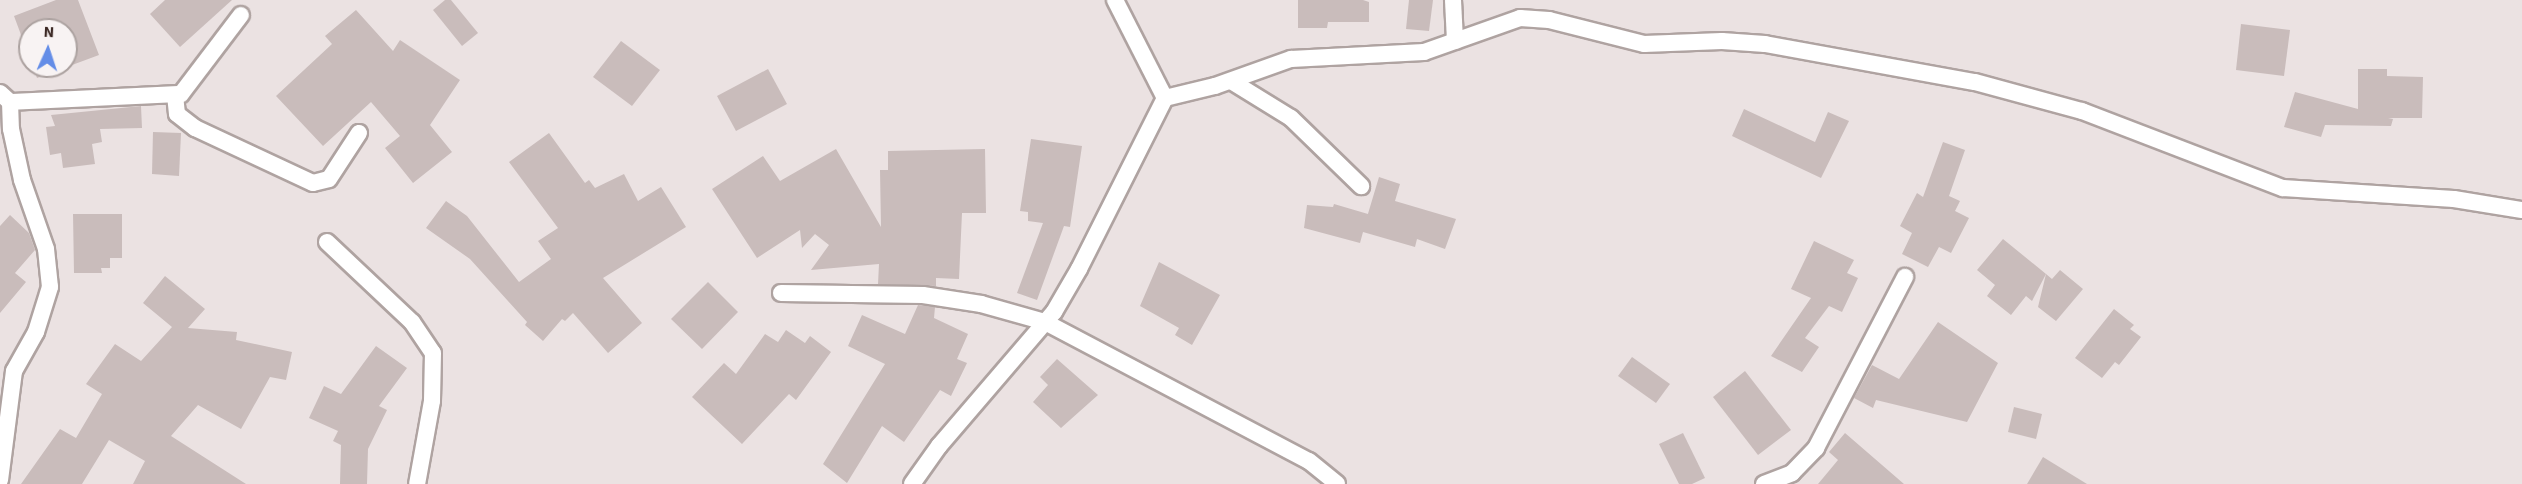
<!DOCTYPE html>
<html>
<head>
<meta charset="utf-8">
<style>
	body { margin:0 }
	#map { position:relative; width:2522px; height:484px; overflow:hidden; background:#ebe2e2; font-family:"Source Sans 3",sans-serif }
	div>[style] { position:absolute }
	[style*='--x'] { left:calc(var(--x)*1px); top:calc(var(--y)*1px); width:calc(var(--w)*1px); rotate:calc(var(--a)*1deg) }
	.building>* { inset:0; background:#c9bcbb }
	.roads { filter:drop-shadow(2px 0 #afa3a1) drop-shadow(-2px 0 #afa3a1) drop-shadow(0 2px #afa3a1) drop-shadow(0 -2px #afa3a1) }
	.minor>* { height:16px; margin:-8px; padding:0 8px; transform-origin:8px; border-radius:8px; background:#fff }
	span { translate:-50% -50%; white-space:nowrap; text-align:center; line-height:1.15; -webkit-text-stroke:4.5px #f8f3f3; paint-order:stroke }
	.north { position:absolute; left:18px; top:18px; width:60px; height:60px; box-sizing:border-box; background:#f8f3f3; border:2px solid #aca2a0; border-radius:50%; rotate:3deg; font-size:16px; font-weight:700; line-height:24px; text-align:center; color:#3b2824 }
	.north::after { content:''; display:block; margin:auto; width:21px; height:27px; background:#648de7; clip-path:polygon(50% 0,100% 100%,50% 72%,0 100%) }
</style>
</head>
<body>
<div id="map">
	<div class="building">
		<div style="clip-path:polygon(56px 0,78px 0,99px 55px,37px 78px,33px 66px,66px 66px,66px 30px,30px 30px,30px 59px,14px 16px)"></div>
		<div style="clip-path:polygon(165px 0,232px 0,180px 47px,150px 14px)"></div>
		<div style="clip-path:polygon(445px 0,451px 0,478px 33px,462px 46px,433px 10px)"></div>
		<div style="clip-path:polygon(1298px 0,1363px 0,1369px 2px,1369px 22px,1328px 22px,1327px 28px,1298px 28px)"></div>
		<div style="clip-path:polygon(1409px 0,1433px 0,1429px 31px,1406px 29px)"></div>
		<div style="clip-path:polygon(356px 10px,393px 51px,400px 40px,460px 80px,430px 125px,452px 152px,413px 183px,385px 148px,400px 136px,371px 102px,323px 146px,276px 96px,332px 44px,325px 36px)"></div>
		<div style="clip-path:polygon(2241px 24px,2290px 30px,2284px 76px,2236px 70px)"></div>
		<div style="clip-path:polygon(621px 41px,660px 70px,632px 106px,593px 77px)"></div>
		<div style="clip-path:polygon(768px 69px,787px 104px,736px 131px,717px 96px)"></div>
		<div style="clip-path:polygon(2358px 69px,2387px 69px,2387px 76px,2423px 77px,2422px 118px,2388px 118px,2393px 119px,2391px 126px,2325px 125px,2321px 137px,2284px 127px,2295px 92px,2358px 109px)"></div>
		<div style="clip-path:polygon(141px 106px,142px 128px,100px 129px,102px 142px,92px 144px,95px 164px,63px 168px,61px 153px,50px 155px,46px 127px,55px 126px,51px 115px)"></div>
		<div style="clip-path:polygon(1744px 109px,1815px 142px,1828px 112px,1849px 121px,1821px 178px,1732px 136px)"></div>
		<div style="clip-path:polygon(153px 132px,181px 133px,179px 176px,152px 174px)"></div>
		<div style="clip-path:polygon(549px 133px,585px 183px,589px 180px,595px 188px,624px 174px,638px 201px,661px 187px,686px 227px,603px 278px,642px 323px,608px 353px,573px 313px,565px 321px,562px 319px,543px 341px,525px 325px,527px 322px,470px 259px,426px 228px,446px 201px,467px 216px,519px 282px,551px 259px,538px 241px,558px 228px,509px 162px)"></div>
		<div style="clip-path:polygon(1031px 139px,1082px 146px,1070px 227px,1064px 226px,1037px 300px,1017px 293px,1043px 223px,1028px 221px,1028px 212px,1020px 211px)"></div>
		<div style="clip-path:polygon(1943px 142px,1965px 150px,1949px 196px,1960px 201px,1955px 211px,1969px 218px,1951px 253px,1939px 247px,1928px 267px,1902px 254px,1912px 233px,1900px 226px,1917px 193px,1923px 197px)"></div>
		<div style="clip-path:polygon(836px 149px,881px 227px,880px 170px,888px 170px,888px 151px,985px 149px,986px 213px,962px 213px,959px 279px,936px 278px,936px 286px,878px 284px,879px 264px,811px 270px,829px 245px,815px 234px,802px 248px,800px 230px,757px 258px,712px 189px,763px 156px,780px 181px)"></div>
		<div style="clip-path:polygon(1379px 177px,1400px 184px,1395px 201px,1456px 219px,1445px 249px,1417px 239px,1415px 247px,1363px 232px,1360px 243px,1304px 228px,1307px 205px,1333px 207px,1334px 204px,1368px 214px,1367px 217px)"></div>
		<div style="clip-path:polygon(73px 214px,122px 214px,122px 258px,110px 258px,110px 268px,101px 268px,102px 273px,74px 273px)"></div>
		<div style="clip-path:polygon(10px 215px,29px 233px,35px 250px,15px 273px,26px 282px,0 313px,0 226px)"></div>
		<div style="clip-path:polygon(2003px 239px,2046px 274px,2032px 301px,2026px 296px,2011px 315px,1987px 296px,1995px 285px,1977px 270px)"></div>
		<div style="clip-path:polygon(1814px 241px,1854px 260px,1847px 273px,1858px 278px,1842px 312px,1829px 306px,1805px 338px,1819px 347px,1802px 372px,1771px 356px,1811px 298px,1791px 289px)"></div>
		<div style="clip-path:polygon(1159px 262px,1220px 295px,1192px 345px,1175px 335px,1179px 328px,1140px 306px)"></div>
		<div style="clip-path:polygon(2060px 270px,2083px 289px,2056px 321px,2038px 307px,2046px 274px,2052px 279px)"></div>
		<div style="clip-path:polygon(165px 276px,205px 309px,188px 328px,237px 332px,236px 340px,292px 352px,286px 380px,270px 377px,241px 429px,198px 405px,171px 436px,246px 484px,133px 484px,145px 461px,109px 440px,82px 484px,21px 484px,60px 429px,76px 438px,102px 394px,86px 384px,115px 344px,141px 361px,172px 327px,143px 303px)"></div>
		<div style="clip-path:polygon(708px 282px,738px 312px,702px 349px,671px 319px)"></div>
		<div style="clip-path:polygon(918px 305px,935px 307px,934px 318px,968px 334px,957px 359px,967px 363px,951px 396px,940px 390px,904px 442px,882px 426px,847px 483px,823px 464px,885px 364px,848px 346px,862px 315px,905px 334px)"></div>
		<div style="clip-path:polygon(2114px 309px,2134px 325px,2130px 329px,2141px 337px,2119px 365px,2115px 362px,2102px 378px,2075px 358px)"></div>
		<div style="clip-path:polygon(1938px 322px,1998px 363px,1967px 422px,1876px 400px,1873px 408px,1854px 398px,1872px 365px,1899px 379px)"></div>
		<div style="clip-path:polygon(786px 330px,805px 343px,810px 336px,831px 352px,796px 400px,789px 394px,742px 444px,692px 397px,724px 363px,736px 374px,765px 334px,778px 342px)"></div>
		<div style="clip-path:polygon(376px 346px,407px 368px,379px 406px,387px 410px,368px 449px,367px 484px,340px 484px,341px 445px,333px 441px,338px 431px,309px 418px,324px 386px,341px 394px)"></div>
		<div style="clip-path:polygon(1632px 357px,1670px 384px,1656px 403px,1618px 376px)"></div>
		<div style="clip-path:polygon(1057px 359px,1098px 395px,1061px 428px,1033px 402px,1048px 385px,1040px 377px)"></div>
		<div style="clip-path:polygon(1745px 371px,1791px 430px,1758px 455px,1713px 397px)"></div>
		<div style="clip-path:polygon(2014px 407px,2042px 414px,2036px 439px,2008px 432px)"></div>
		<div style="clip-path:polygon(1683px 433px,1705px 478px,1692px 484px,1679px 484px,1659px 444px)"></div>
		<div style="clip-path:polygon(1845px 433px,1904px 484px,1818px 484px,1838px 460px,1829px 452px)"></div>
		<div style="clip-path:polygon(2043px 457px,2087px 484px,2027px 484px)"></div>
	</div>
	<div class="roads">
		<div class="minor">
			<div style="--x:1115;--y:0;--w:110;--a:63"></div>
			<div style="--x:1453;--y:0;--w:41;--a:87.2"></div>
			<div style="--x:1231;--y:81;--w:70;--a:31.7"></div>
			<div style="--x:1291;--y:118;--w:98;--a:44.2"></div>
			<div style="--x:0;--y:93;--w:13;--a:42"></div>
			<div style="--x:10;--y:102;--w:27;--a:88"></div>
			<div style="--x:11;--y:129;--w:52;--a:77.8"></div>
			<div style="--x:22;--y:180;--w:73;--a:70.8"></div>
			<div style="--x:46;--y:249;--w:38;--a:84"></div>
			<div style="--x:50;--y:287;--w:47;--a:107.3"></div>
			<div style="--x:36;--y:332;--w:45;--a:119.4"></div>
			<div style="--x:14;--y:371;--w:110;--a:97.3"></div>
			<div style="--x:175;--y:95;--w:19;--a:84"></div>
			<div style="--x:177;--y:114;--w:23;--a:38"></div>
			<div style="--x:195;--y:128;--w:130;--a:25"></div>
			<div style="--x:313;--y:183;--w:16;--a:-14"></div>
			<div style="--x:329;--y:179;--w:55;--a:-56.9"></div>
			<div style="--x:10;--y:102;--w:171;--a:-2.7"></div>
			<div style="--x:181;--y:94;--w:99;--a:-52.8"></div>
			<div style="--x:327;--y:242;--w:117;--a:43.3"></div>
			<div style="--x:412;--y:322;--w:37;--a:56"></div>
			<div style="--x:433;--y:353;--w:48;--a:91.2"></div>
			<div style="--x:432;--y:401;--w:84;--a:100.2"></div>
			<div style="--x:781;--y:293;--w:142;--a:0.8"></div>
			<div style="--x:923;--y:295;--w:59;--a:8.8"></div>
			<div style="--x:981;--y:304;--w:66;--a:15.7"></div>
			<div style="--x:1045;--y:322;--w:298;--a:27.8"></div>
			<div style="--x:1309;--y:461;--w:36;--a:39"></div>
			<div style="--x:912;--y:484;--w:47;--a:-54.6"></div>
			<div style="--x:939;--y:446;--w:177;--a:-49.4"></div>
			<div style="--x:1054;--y:312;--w:50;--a:-59.8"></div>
			<div style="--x:1079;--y:269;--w:191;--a:-63.3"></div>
			<div style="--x:1165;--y:98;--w:51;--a:-13.5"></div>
			<div style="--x:1215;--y:86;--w:81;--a:-19.6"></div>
			<div style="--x:1291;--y:59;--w:133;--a:-3"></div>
			<div style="--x:1424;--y:52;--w:102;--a:-19.5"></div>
			<div style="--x:1520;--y:18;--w:29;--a:4"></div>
			<div style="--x:1549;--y:20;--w:98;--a:14.2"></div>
			<div style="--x:1644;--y:44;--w:78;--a:-2.2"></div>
			<div style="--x:1722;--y:41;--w:43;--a:4"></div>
			<div style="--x:1765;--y:44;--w:213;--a:10.3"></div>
			<div style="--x:1975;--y:82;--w:111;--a:15.2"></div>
			<div style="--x:2082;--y:111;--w:215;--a:21"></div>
			<div style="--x:2283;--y:188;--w:171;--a:3.7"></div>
			<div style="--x:2454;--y:199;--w:69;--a:9.2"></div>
			<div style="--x:1764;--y:484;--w:30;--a:-21"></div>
			<div style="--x:1792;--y:473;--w:35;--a:-46"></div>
			<div style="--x:1816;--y:448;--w:193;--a:-62.5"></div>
		</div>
	</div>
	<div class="north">N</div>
</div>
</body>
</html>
